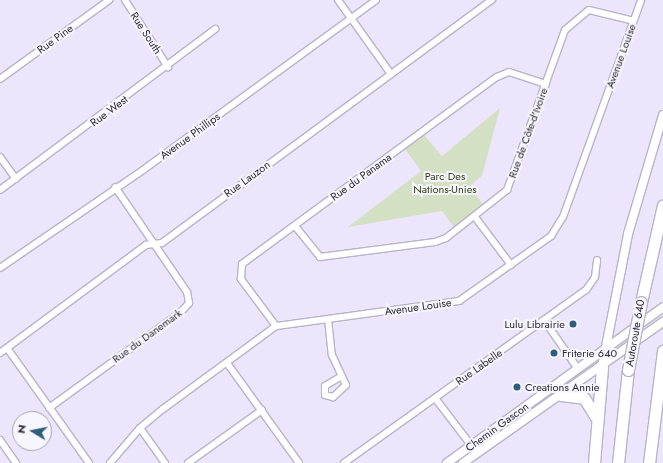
<!DOCTYPE html>
<html>
<head>
<meta charset="utf-8">
<style>
	body { margin:0 }
	#map { position:relative; width:663px; height:463px; overflow:hidden; background:#ebe6fb; font-family:Jost,sans-serif }
	div>[style] { position:absolute }
	[style*='--x'] { left:calc(var(--x)*1px); top:calc(var(--y)*1px); width:calc(var(--w)*1px); rotate:calc(var(--a)*1deg) }
	.green>* { inset:0; background:#d4e0c3 }
	.roads { filter:drop-shadow(1px 0 #b8b4c8) drop-shadow(-1px 0 #b8b4c8) drop-shadow(0 1px #b8b4c8) drop-shadow(0 -1px #b8b4c8) }
	.minor>* { height:6px; margin:-3px; padding:0 3px; transform-origin:3px; border-radius:3px; background:#fff }
	.secondary>* { height:8px; margin:-4px; padding:0 4px; transform-origin:4px; border-radius:4px; background:#fff }
	.motorway>* { height:11px; margin:-5.5px; padding:0 5.5px; transform-origin:5.5px; border-radius:5.5px; background:#fff }
	.bridges { filter:drop-shadow(1px 0 #b8b4c8) drop-shadow(-1px 0 #b8b4c8) drop-shadow(0 1px #b8b4c8) drop-shadow(0 -1px #b8b4c8) }
	.motorway-bridge>* { height:11px; margin:-5.5px; padding:0 5.5px; transform-origin:5.5px; border-radius:5.5px; background:#fff }
	.dots>* { width:11px; height:11px; translate:-50% -50%; box-sizing:border-box; border:2px solid #f7f5fe; border-radius:50% }
	span { translate:-50% -50%; white-space:nowrap; text-align:center; line-height:1.15; -webkit-text-stroke:4px #f7f5fe; paint-order:stroke }
	.street-label { font-size:11px; color:#2b2931 }
	.park-label { font-size:11px; color:#314212 }
	.poi-label { font-size:11px; color:#2b2931 }
	.right { translate:-100% -50%; text-align:right }
	.left { translate:0 -50%; text-align:left }
	.north { position:absolute; left:12px; top:411px; width:40px; height:40px; box-sizing:border-box; background:#f7f5fe; border:1px solid #a5a3ac; border-radius:50%; rotate:280deg; font-size:11px; font-weight:700; line-height:16px; text-align:center; color:#2b2931 }
	.north::after { content:''; display:block; margin:auto; width:14px; height:18px; background:#2e5e7c; clip-path:polygon(50% 0,100% 100%,50% 72%,0 100%) }
</style>
</head>
<body>
<div id="map">
	<div class="green">
		<div style="clip-path:polygon(500px 108px,482px 176px,470px 186px,484px 206px,454px 227px,442px 211px,348px 227px,421px 171px,405px 149px,424px 135px,442px 156px)"></div>
	</div>
	<div class="roads">
		<div class="minor">
			<div style="--x:125;--y:0;--w:80;--a:57.3"></div>
			<div style="--x:338;--y:0;--w:91;--a:54.4"></div>
			<div style="--x:0;--y:79;--w:135;--a:-35.9"></div>
			<div style="--x:0;--y:157;--w:27;--a:54"></div>
			<div style="--x:0;--y:190;--w:269;--a:-36.8"></div>
			<div style="--x:475;--y:217;--w:60;--a:53.1"></div>
			<div style="--x:295;--y:226;--w:40;--a:51"></div>
			<div style="--x:320;--y:257;--w:116;--a:-7.4"></div>
			<div style="--x:435;--y:242;--w:12;--a:-20"></div>
			<div style="--x:446;--y:238;--w:78;--a:-38.2"></div>
			<div style="--x:507;--y:190;--w:170;--a:-70.1"></div>
			<div style="--x:565;--y:30;--w:31;--a:-40"></div>
			<div style="--x:589;--y:10;--w:46;--a:13.7"></div>
			<div style="--x:0;--y:268;--w:173;--a:-34.4"></div>
			<div style="--x:143;--y:170;--w:288;--a:-36.1"></div>
			<div style="--x:328;--y:319;--w:36;--a:84"></div>
			<div style="--x:332;--y:355;--w:33;--a:65"></div>
			<div style="--x:346;--y:385;--w:18;--a:137"></div>
			<div style="--x:333;--y:397;--w:8;--a:-166"></div>
			<div style="--x:325;--y:395;--w:9;--a:-90"></div>
			<div style="--x:325;--y:386;--w:17;--a:-31"></div>
			<div style="--x:544;--y:320;--w:60;--a:55.2"></div>
			<div style="--x:276;--y:326;--w:59;--a:-126.7"></div>
			<div style="--x:241;--y:279;--w:15;--a:-86"></div>
			<div style="--x:242;--y:264;--w:316;--a:-36.3"></div>
			<div style="--x:497;--y:77;--w:13;--a:-23"></div>
			<div style="--x:509;--y:72;--w:39;--a:18"></div>
			<div style="--x:7;--y:348;--w:141;--a:54.5"></div>
			<div style="--x:0;--y:353;--w:182;--a:-36.5"></div>
			<div style="--x:146;--y:245;--w:16;--a:-7"></div>
			<div style="--x:162;--y:243;--w:410;--a:-36.4"></div>
			<div style="--x:227;--y:363;--w:123;--a:54.2"></div>
			<div style="--x:435;--y:398;--w:69;--a:52.6"></div>
			<div style="--x:49;--y:408;--w:163;--a:-36"></div>
			<div style="--x:181;--y:312;--w:12;--a:-48"></div>
			<div style="--x:189;--y:303;--w:11;--a:-100"></div>
			<div style="--x:187;--y:292;--w:127;--a:-124.4"></div>
			<div style="--x:140;--y:428;--w:43;--a:54.5"></div>
			<div style="--x:0;--y:440;--w:28;--a:55"></div>
			<div style="--x:110;--y:463;--w:46;--a:-49.4"></div>
			<div style="--x:140;--y:428;--w:30;--a:-40"></div>
			<div style="--x:163;--y:409;--w:140;--a:-36.3"></div>
			<div style="--x:276;--y:326;--w:185;--a:-7.8"></div>
			<div style="--x:459;--y:301;--w:113;--a:-35.2"></div>
			<div style="--x:551;--y:236;--w:22;--a:-58"></div>
			<div style="--x:563;--y:217;--w:231;--a:-70.2"></div>
			<div style="--x:188;--y:463;--w:91;--a:-35.6"></div>
			<div style="--x:344;--y:463;--w:297;--a:-35.6"></div>
			<div style="--x:586;--y:290;--w:16;--a:-55"></div>
			<div style="--x:595;--y:277;--w:17;--a:-83"></div>
		</div>
		<div class="secondary">
			<div style="--x:602;--y:367;--w:136;--a:-78.9"></div>
			<div style="--x:628;--y:234;--w:124;--a:-73.6"></div>
			<div style="--x:447;--y:463;--w:266;--a:-35.8"></div>
			<div style="--x:463;--y:463;--w:245;--a:-35.2"></div>
		</div>
		<div class="motorway">
			<div style="--x:641;--y:302;--w:99;--a:-77.2"></div>
			<div style="--x:561;--y:395;--w:23;--a:7"></div>
			<div style="--x:584;--y:398;--w:22;--a:58"></div>
			<div style="--x:594;--y:463;--w:96;--a:-85.2"></div>
			<div style="--x:618;--y:463;--w:94;--a:-83.9"></div>
			<div style="--x:649;--y:463;--w:113;--a:-82.9"></div>
		</div>
	</div>
	<div class="bridges">
		<div class="motorway-bridge">
			<div style="--x:628;--y:370;--w:69;--a:-79.2"></div>
		</div>
	</div>
	<div class="dots">
		<div style="left:573px;top:324px;background:#2e5e7c"></div>
		<div style="left:554px;top:353px;background:#2e5e7c"></div>
		<div style="left:517px;top:387px;background:#2e5e7c"></div>
	</div>
	<div class="street-label">
		<span style="left:146px;top:33px;rotate:57deg">Rue South</span>
		<span style="left:55px;top:39px;rotate:-36deg">Rue Pine</span>
		<span style="left:621px;top:56px;rotate:-70deg">Avenue Louise</span>
		<span style="left:109px;top:111px;rotate:-37deg">Rue West</span>
		<span style="left:528px;top:133px;rotate:-70deg">Rue de Côte-d'Ivoire</span>
		<span style="left:190px;top:136px;rotate:-36deg">Avenue Phillips</span>
		<span style="left:361px;top:177px;rotate:-36deg">Rue du Panama</span>
		<span style="left:247px;top:179px;rotate:-36deg">Rue Lauzon</span>
		<span style="left:418px;top:307px;rotate:-8deg">Avenue Louise</span>
		<span style="left:635px;top:333px;rotate:-80deg">Autoroute 640</span>
		<span style="left:147px;top:336px;rotate:-36deg">Rue du Danemark</span>
		<span style="left:479px;top:367px;rotate:-35deg">Rue Labelle</span>
		<span style="left:497px;top:427px;rotate:-36deg">Chemin Gascon</span>
	</div>
	<div class="park-label">
		<span style="left:445px;top:183px">Parc Des<br>Nations-Unies</span>
	</div>
	<div class="poi-label">
		<span class="right" style="left:565px;top:324px">Lulu Librairie</span>
		<span class="left" style="left:562px;top:353px">Friterie 640</span>
		<span class="left" style="left:525px;top:387px">Creations Annie</span>
	</div>
	<div class="north">N</div>
</div>
</body>
</html>
